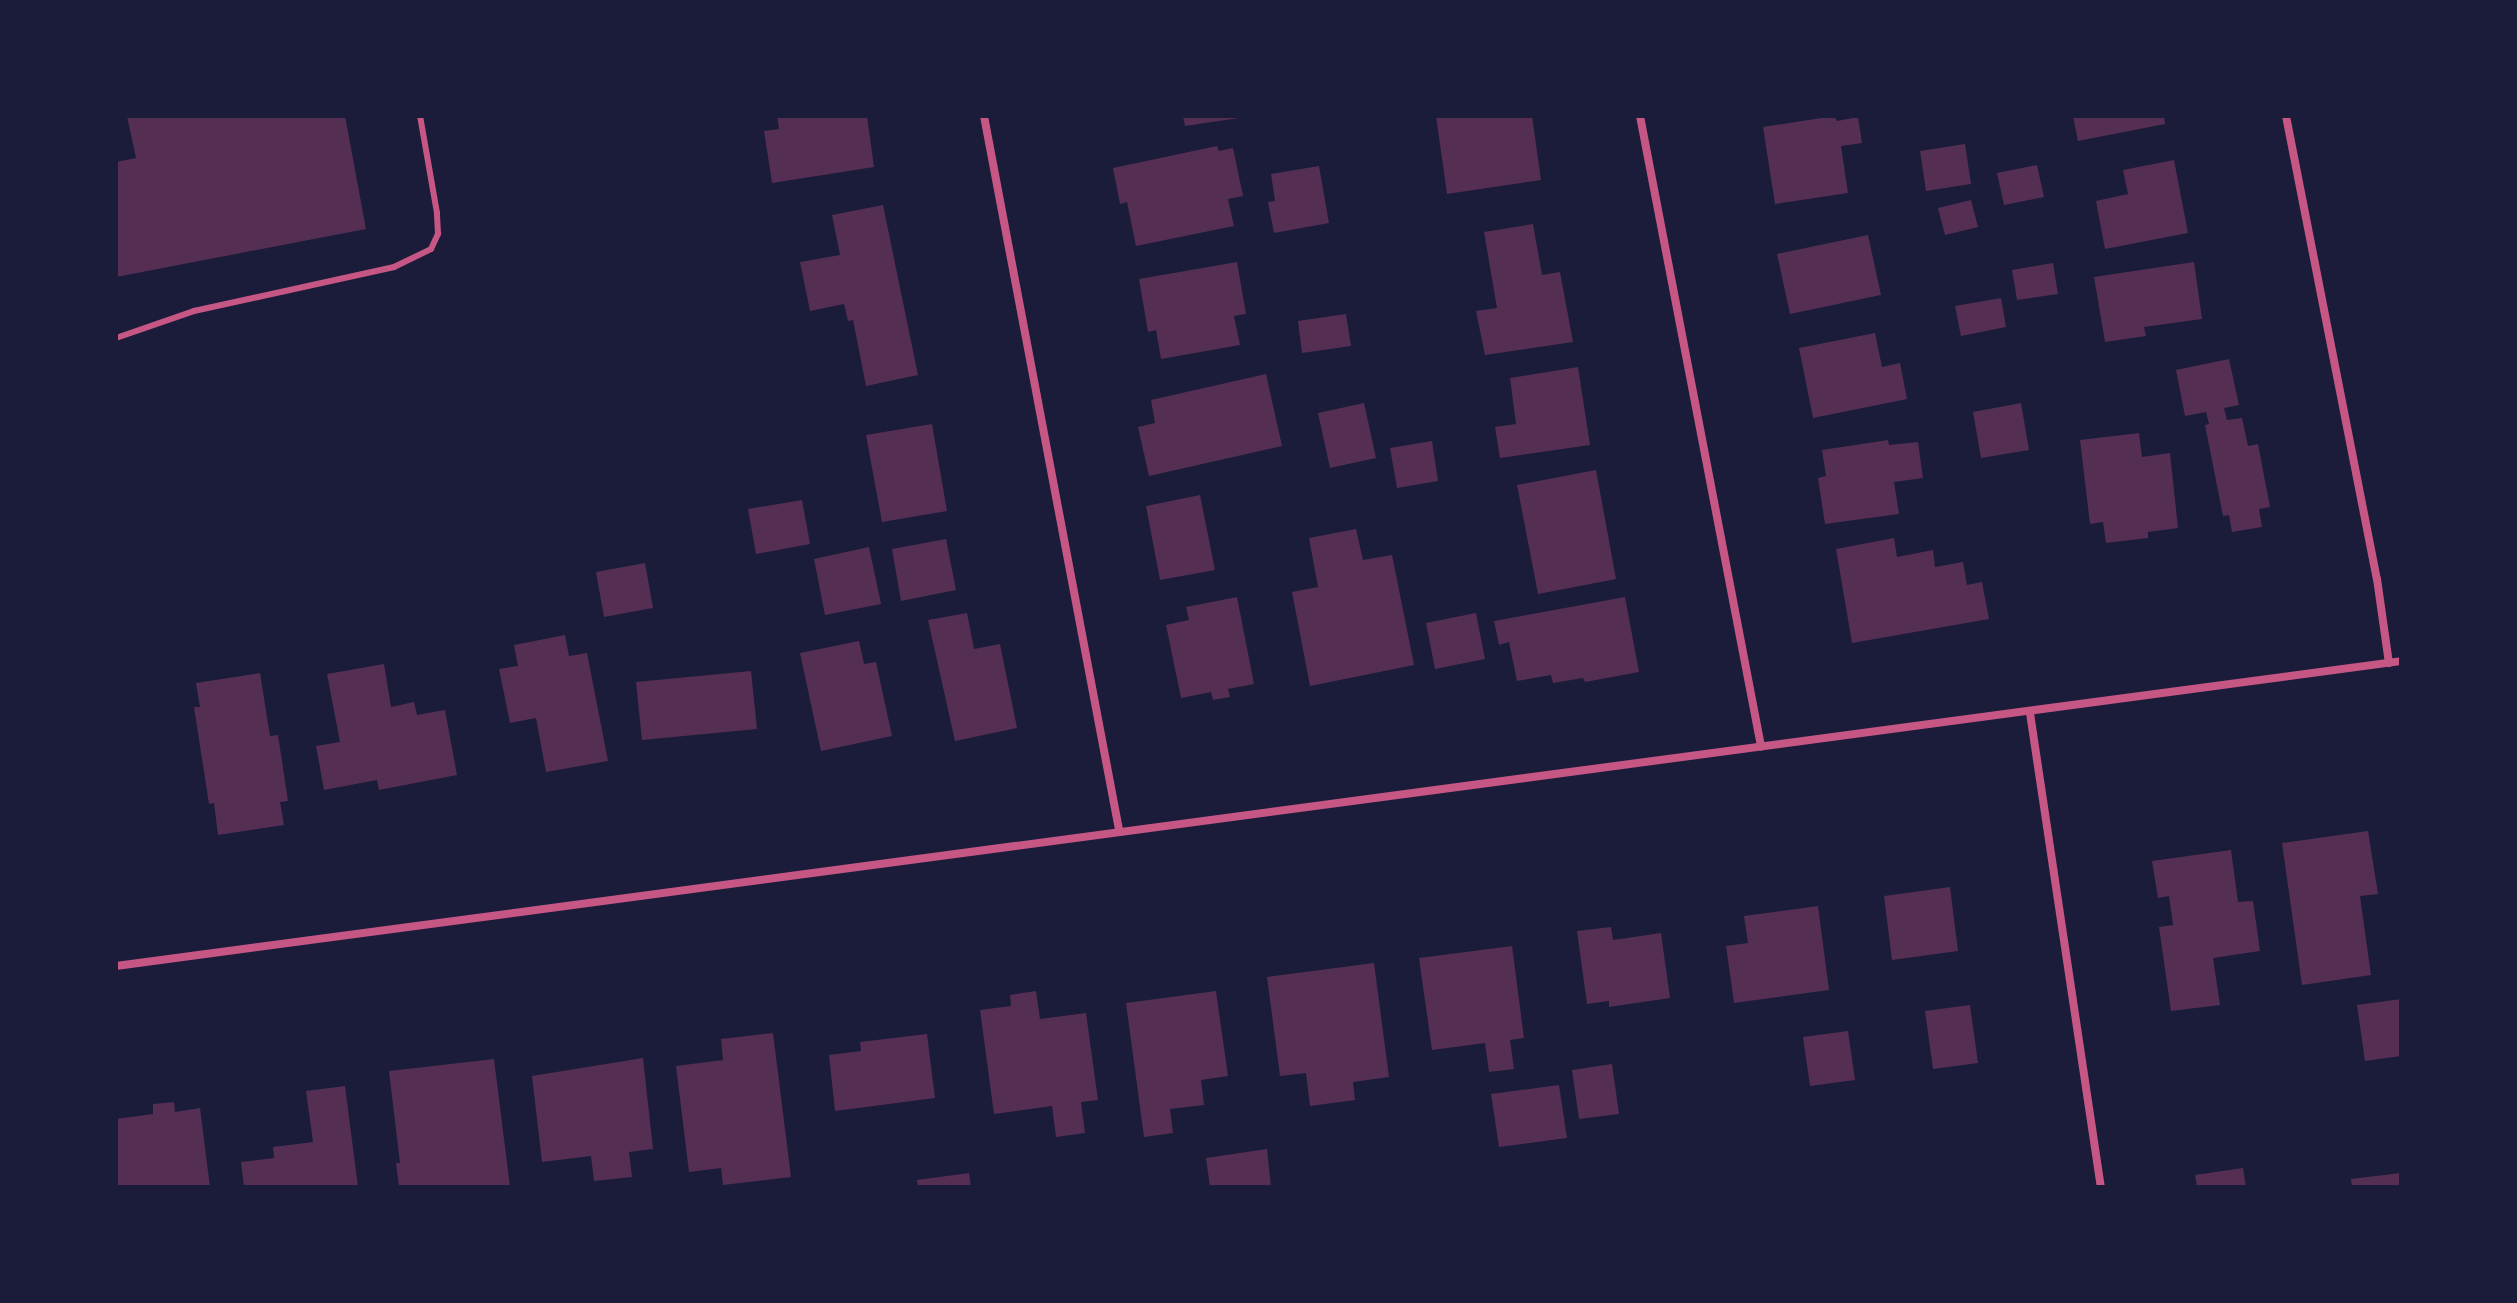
<!DOCTYPE html>
<html>
<head>
<meta charset="utf-8">
<style>
	body { margin:0 }
	#map { position:relative; width:2517px; height:1303px; overflow:hidden; background:#1b1b3a; font-family:Mulish,sans-serif }
	div>[style] { position:absolute }
	[style*='--x'] { left:calc(var(--x)*1px); top:calc(var(--y)*1px); width:calc(var(--w)*1px); rotate:calc(var(--a)*1deg) }
	.building>* { inset:0; background:#542f53 }
	.service>* { height:6px; margin:-3px; padding:0 3px; transform-origin:3px; border-radius:3px; background:#c65784 }
	.minor>* { height:8px; margin:-4px; padding:0 4px; transform-origin:4px; border-radius:4px; background:#c65784 }
	span { translate:-50% -50%; white-space:nowrap; text-align:center; line-height:1.15; -webkit-text-stroke:6px #1b1b3a; paint-order:stroke }
	.frame { position:absolute; inset:0; border:118px solid #1b1b3a; pointer-events:none }
</style>
</head>
<body>
<div id="map">
	<div class="building">
		<div style="clip-path:polygon(127px 116px,345px 116px,366px 229px,116px 277px,116px 162px,136px 158px)"></div>
		<div style="clip-path:polygon(777px 116px,867px 116px,874px 167px,772px 183px,764px 131px,779px 129px)"></div>
		<div style="clip-path:polygon(1183px 116px,1239px 116px,1239px 118px,1185px 126px)"></div>
		<div style="clip-path:polygon(1436px 116px,1532px 116px,1541px 180px,1447px 194px)"></div>
		<div style="clip-path:polygon(1834px 116px,1837px 121px,1858px 117px,1862px 143px,1841px 146px,1848px 193px,1775px 204px,1763px 127px)"></div>
		<div style="clip-path:polygon(2073px 116px,2164px 116px,2165px 124px,2078px 141px)"></div>
		<div style="clip-path:polygon(1965px 144px,1971px 184px,1926px 191px,1920px 151px)"></div>
		<div style="clip-path:polygon(1217px 146px,1219px 151px,1233px 148px,1243px 196px,1228px 199px,1234px 226px,1136px 246px,1127px 202px,1120px 204px,1113px 168px)"></div>
		<div style="clip-path:polygon(2174px 160px,2188px 233px,2105px 249px,2096px 201px,2128px 194px,2123px 170px)"></div>
		<div style="clip-path:polygon(2037px 165px,2044px 197px,2004px 205px,1997px 173px)"></div>
		<div style="clip-path:polygon(1319px 166px,1329px 223px,1274px 233px,1268px 202px,1275px 201px,1271px 174px)"></div>
		<div style="clip-path:polygon(1971px 200px,1978px 227px,1945px 235px,1938px 208px)"></div>
		<div style="clip-path:polygon(883px 205px,918px 375px,866px 386px,853px 320px,848px 321px,844px 304px,810px 311px,800px 262px,840px 255px,832px 215px)"></div>
		<div style="clip-path:polygon(1533px 224px,1542px 275px,1560px 272px,1573px 342px,1485px 355px,1476px 311px,1497px 308px,1484px 232px)"></div>
		<div style="clip-path:polygon(1868px 235px,1881px 295px,1790px 314px,1777px 254px)"></div>
		<div style="clip-path:polygon(1237px 262px,1246px 314px,1234px 316px,1240px 345px,1161px 359px,1156px 330px,1148px 332px,1139px 279px)"></div>
		<div style="clip-path:polygon(2194px 262px,2202px 319px,2144px 327px,2146px 336px,2105px 342px,2094px 277px)"></div>
		<div style="clip-path:polygon(2053px 263px,2058px 294px,2017px 300px,2012px 270px)"></div>
		<div style="clip-path:polygon(2001px 298px,2006px 327px,1961px 336px,1955px 306px)"></div>
		<div style="clip-path:polygon(1346px 314px,1351px 346px,1302px 353px,1298px 321px)"></div>
		<div style="clip-path:polygon(1875px 333px,1882px 367px,1900px 363px,1907px 399px,1813px 418px,1799px 348px)"></div>
		<div style="clip-path:polygon(2229px 359px,2239px 405px,2224px 408px,2227px 420px,2242px 418px,2248px 446px,2258px 444px,2270px 507px,2259px 509px,2262px 527px,2232px 532px,2229px 515px,2223px 516px,2205px 425px,2209px 424px,2206px 412px,2185px 416px,2176px 370px)"></div>
		<div style="clip-path:polygon(1578px 367px,1590px 445px,1500px 458px,1495px 427px,1516px 424px,1510px 378px)"></div>
		<div style="clip-path:polygon(1266px 374px,1282px 446px,1149px 476px,1138px 427px,1155px 423px,1151px 400px)"></div>
		<div style="clip-path:polygon(1364px 403px,1376px 458px,1330px 468px,1318px 413px)"></div>
		<div style="clip-path:polygon(2021px 403px,2029px 450px,1981px 458px,1973px 412px)"></div>
		<div style="clip-path:polygon(932px 424px,947px 511px,882px 522px,866px 435px)"></div>
		<div style="clip-path:polygon(2139px 433px,2142px 457px,2170px 453px,2178px 528px,2148px 532px,2148px 538px,2106px 543px,2103px 522px,2090px 524px,2080px 440px)"></div>
		<div style="clip-path:polygon(1888px 440px,1889px 445px,1918px 442px,1923px 478px,1894px 482px,1899px 514px,1825px 524px,1818px 478px,1826px 476px,1822px 450px)"></div>
		<div style="clip-path:polygon(1432px 441px,1438px 481px,1397px 488px,1390px 448px)"></div>
		<div style="clip-path:polygon(1596px 470px,1616px 579px,1538px 594px,1517px 485px)"></div>
		<div style="clip-path:polygon(1200px 495px,1215px 570px,1160px 580px,1146px 506px)"></div>
		<div style="clip-path:polygon(802px 500px,810px 544px,756px 554px,748px 509px)"></div>
		<div style="clip-path:polygon(1356px 529px,1363px 560px,1392px 555px,1414px 665px,1310px 686px,1292px 592px,1318px 587px,1309px 538px)"></div>
		<div style="clip-path:polygon(1894px 538px,1897px 557px,1933px 550px,1935px 567px,1963px 562px,1967px 585px,1982px 582px,1989px 619px,1852px 643px,1836px 549px)"></div>
		<div style="clip-path:polygon(946px 539px,956px 590px,901px 601px,892px 549px)"></div>
		<div style="clip-path:polygon(869px 547px,881px 604px,825px 615px,814px 559px)"></div>
		<div style="clip-path:polygon(645px 563px,653px 608px,604px 617px,596px 572px)"></div>
		<div style="clip-path:polygon(1237px 597px,1254px 684px,1228px 689px,1230px 697px,1213px 700px,1211px 692px,1181px 698px,1166px 625px,1189px 620px,1186px 607px)"></div>
		<div style="clip-path:polygon(1625px 597px,1639px 672px,1585px 682px,1583px 678px,1553px 683px,1551px 675px,1517px 681px,1509px 642px,1499px 645px,1494px 621px)"></div>
		<div style="clip-path:polygon(967px 613px,974px 649px,1000px 644px,1017px 728px,955px 741px,928px 620px)"></div>
		<div style="clip-path:polygon(1476px 613px,1485px 659px,1435px 669px,1426px 623px)"></div>
		<div style="clip-path:polygon(565px 635px,569px 656px,587px 653px,608px 761px,546px 772px,536px 718px,510px 723px,499px 669px,518px 666px,514px 645px)"></div>
		<div style="clip-path:polygon(859px 641px,864px 664px,876px 662px,892px 736px,821px 751px,800px 653px)"></div>
		<div style="clip-path:polygon(384px 664px,391px 707px,414px 702px,417px 715px,445px 710px,457px 775px,379px 790px,377px 780px,324px 790px,316px 746px,340px 742px,327px 674px)"></div>
		<div style="clip-path:polygon(751px 671px,757px 729px,642px 740px,636px 682px)"></div>
		<div style="clip-path:polygon(260px 673px,270px 736px,278px 735px,288px 801px,280px 802px,284px 825px,218px 835px,214px 803px,209px 804px,194px 707px,200px 707px,196px 683px)"></div>
		<div style="clip-path:polygon(2368px 831px,2378px 894px,2360px 896px,2371px 975px,2302px 985px,2282px 843px)"></div>
		<div style="clip-path:polygon(2231px 850px,2238px 902px,2253px 901px,2260px 951px,2213px 958px,2220px 1005px,2171px 1011px,2159px 927px,2173px 925px,2169px 896px,2158px 898px,2152px 861px)"></div>
		<div style="clip-path:polygon(1950px 887px,1958px 951px,1892px 960px,1884px 896px)"></div>
		<div style="clip-path:polygon(1818px 906px,1829px 990px,1734px 1003px,1726px 946px,1748px 943px,1744px 916px)"></div>
		<div style="clip-path:polygon(1611px 927px,1613px 940px,1661px 933px,1670px 998px,1609px 1007px,1609px 1001px,1587px 1004px,1577px 931px)"></div>
		<div style="clip-path:polygon(1512px 946px,1524px 1038px,1510px 1040px,1514px 1069px,1489px 1072px,1485px 1043px,1432px 1050px,1419px 958px)"></div>
		<div style="clip-path:polygon(1374px 963px,1389px 1077px,1353px 1082px,1355px 1100px,1310px 1106px,1306px 1073px,1280px 1076px,1267px 977px)"></div>
		<div style="clip-path:polygon(1036px 991px,1040px 1019px,1086px 1013px,1098px 1100px,1081px 1102px,1085px 1133px,1056px 1137px,1052px 1106px,994px 1114px,980px 1010px,1011px 1006px,1010px 995px)"></div>
		<div style="clip-path:polygon(1216px 991px,1228px 1076px,1201px 1080px,1204px 1105px,1170px 1109px,1173px 1133px,1144px 1137px,1126px 1003px)"></div>
		<div style="clip-path:polygon(2401px 999px,2401px 1056px,2365px 1061px,2357px 1005px)"></div>
		<div style="clip-path:polygon(1970px 1005px,1978px 1063px,1933px 1069px,1925px 1011px)"></div>
		<div style="clip-path:polygon(1848px 1031px,1855px 1080px,1810px 1086px,1803px 1037px)"></div>
		<div style="clip-path:polygon(773px 1033px,791px 1177px,723px 1185px,721px 1168px,689px 1172px,676px 1066px,723px 1060px,721px 1039px)"></div>
		<div style="clip-path:polygon(927px 1034px,935px 1098px,835px 1111px,829px 1055px,861px 1051px,860px 1042px)"></div>
		<div style="clip-path:polygon(643px 1058px,653px 1149px,629px 1152px,632px 1177px,594px 1181px,591px 1156px,542px 1162px,532px 1076px)"></div>
		<div style="clip-path:polygon(494px 1059px,510px 1187px,399px 1187px,396px 1163px,400px 1163px,389px 1071px)"></div>
		<div style="clip-path:polygon(1612px 1064px,1619px 1114px,1579px 1119px,1572px 1070px)"></div>
		<div style="clip-path:polygon(1559px 1085px,1567px 1138px,1499px 1147px,1491px 1094px)"></div>
		<div style="clip-path:polygon(345px 1086px,358px 1187px,244px 1187px,241px 1162px,274px 1158px,273px 1147px,313px 1142px,306px 1091px)"></div>
		<div style="clip-path:polygon(174px 1102px,175px 1112px,200px 1108px,210px 1187px,116px 1187px,116px 1119px,153px 1114px,153px 1104px)"></div>
		<div style="clip-path:polygon(1267px 1149px,1271px 1187px,1210px 1187px,1206px 1158px)"></div>
		<div style="clip-path:polygon(2243px 1168px,2246px 1187px,2197px 1187px,2195px 1175px)"></div>
		<div style="clip-path:polygon(969px 1173px,971px 1187px,918px 1187px,917px 1180px)"></div>
		<div style="clip-path:polygon(2401px 1173px,2401px 1187px,2352px 1187px,2351px 1179px)"></div>
	</div>
	<div class="service">
		<div style="--x:116;--y:338;--w:83;--a:-19.1"></div>
		<div style="--x:194;--y:311;--w:205;--a:-12.4"></div>
		<div style="--x:394;--y:267;--w:41;--a:-25.9"></div>
		<div style="--x:431;--y:249;--w:17;--a:-65"></div>
		<div style="--x:438;--y:234;--w:21;--a:-93"></div>
		<div style="--x:437;--y:213;--w:98;--a:-99.9"></div>
	</div>
	<div class="minor">
		<div style="--x:984;--y:116;--w:727;--a:79.29"></div>
		<div style="--x:1640;--y:116;--w:642;--a:79.13"></div>
		<div style="--x:2286;--y:116;--w:472;--a:78.9"></div>
		<div style="--x:2377;--y:579;--w:85;--a:81.9"></div>
		<div style="--x:2030;--y:713;--w:479;--a:81.5"></div>
		<div style="--x:116;--y:966;--w:2305;--a:-7.6"></div>
	</div>
	<div class="frame"></div>
</div>
</body>
</html>
